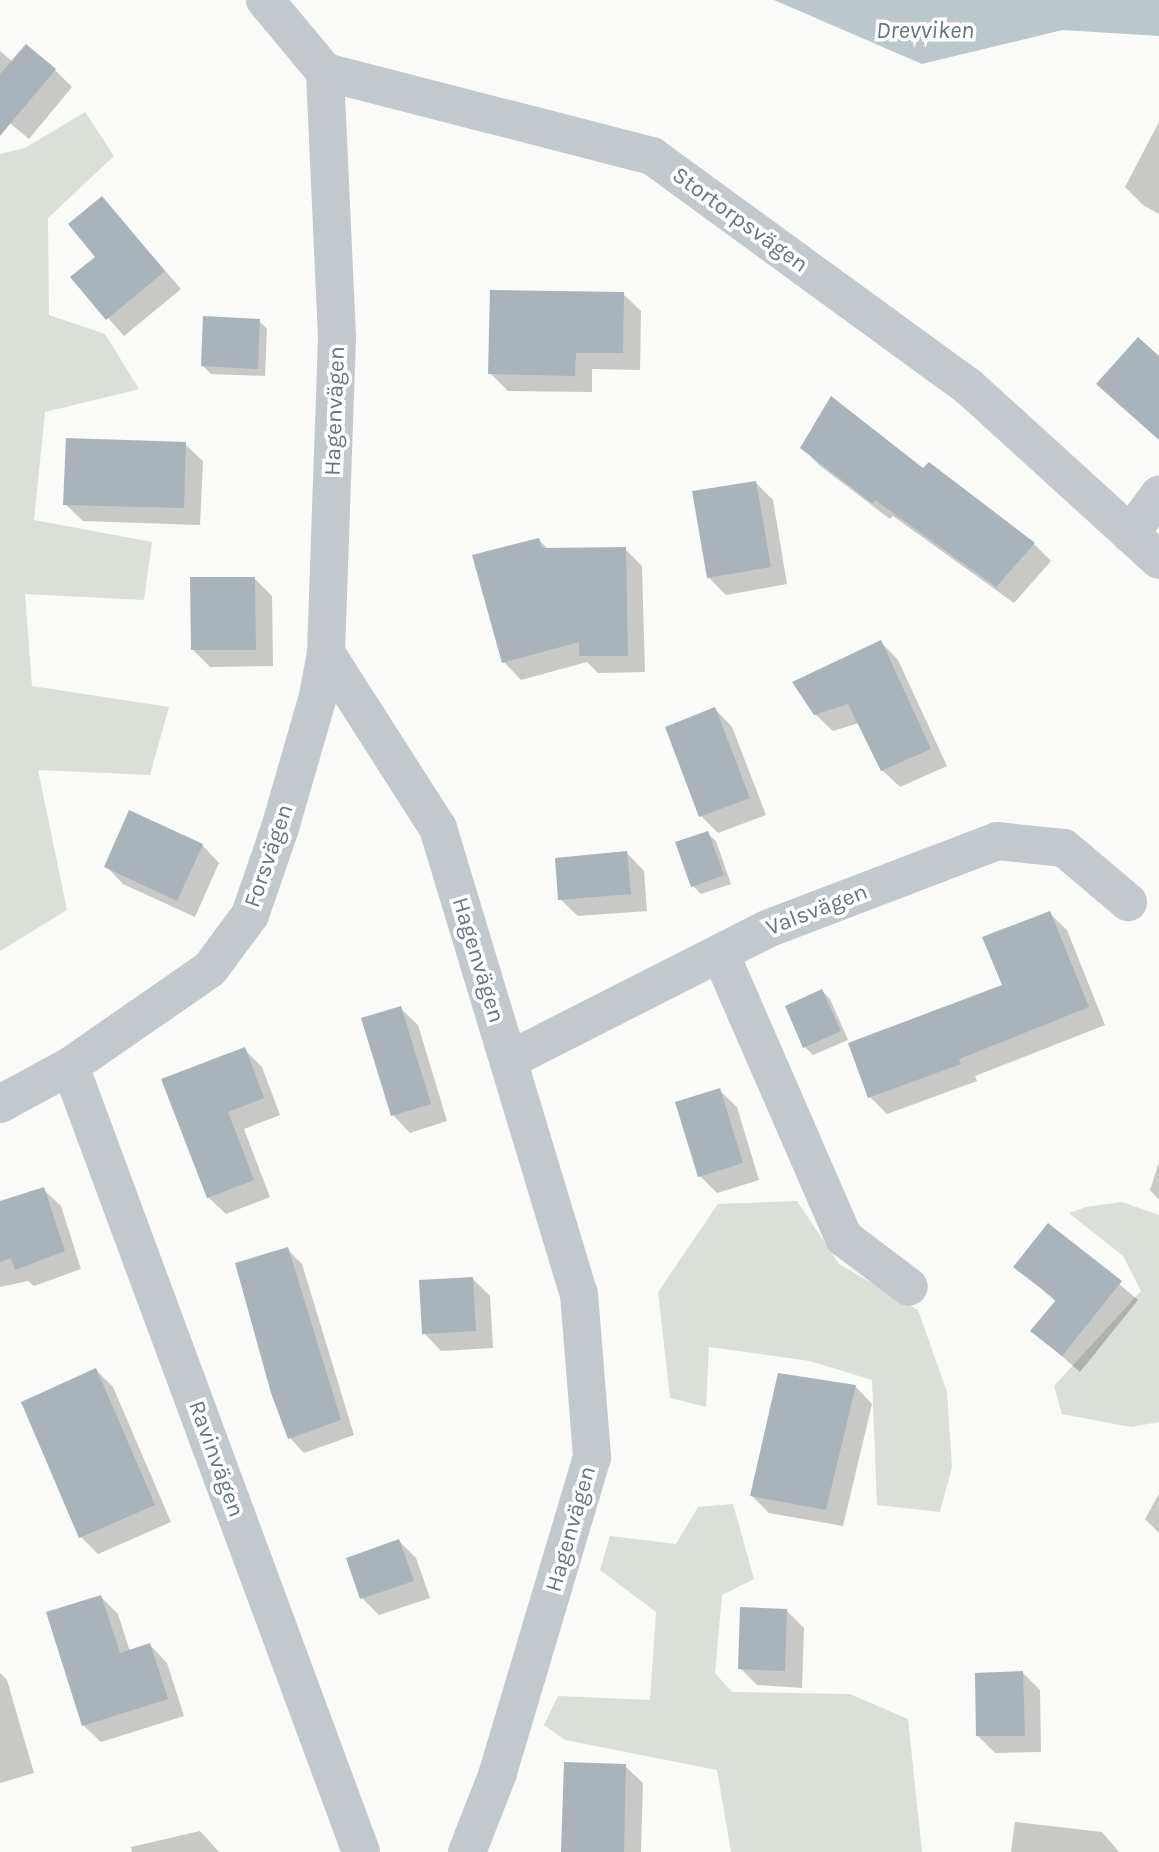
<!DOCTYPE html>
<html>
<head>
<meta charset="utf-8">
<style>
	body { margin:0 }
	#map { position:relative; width:1159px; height:1852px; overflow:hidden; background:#fafaf8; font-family:Karla,sans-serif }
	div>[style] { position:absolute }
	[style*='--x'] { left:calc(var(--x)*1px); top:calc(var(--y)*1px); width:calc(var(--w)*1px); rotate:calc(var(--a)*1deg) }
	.green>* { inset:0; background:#dadfd7 }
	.water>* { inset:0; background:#bbc7cb }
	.shadow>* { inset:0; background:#0003 }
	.building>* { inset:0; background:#aab3b9 }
	.minor>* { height:38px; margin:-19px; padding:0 19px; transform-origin:19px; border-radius:19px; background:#c3c8cc }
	span { translate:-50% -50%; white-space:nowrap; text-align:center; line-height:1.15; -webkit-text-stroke:7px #fff; paint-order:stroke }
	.street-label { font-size:23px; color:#657683 }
	.water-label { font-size:24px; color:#60757c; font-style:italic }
</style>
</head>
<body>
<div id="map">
	<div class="green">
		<div style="clip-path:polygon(85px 112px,114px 156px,48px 218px,49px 315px,105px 334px,139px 389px,45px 412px,34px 520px,152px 542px,144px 600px,25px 594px,32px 686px,169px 707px,150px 775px,38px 770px,67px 910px,0 951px,0 154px,25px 148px)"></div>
		<div style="clip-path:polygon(797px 1201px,839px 1264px,918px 1310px,947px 1392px,952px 1467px,940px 1512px,877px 1505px,872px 1380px,810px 1361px,709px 1347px,706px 1407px,670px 1398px,658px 1292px,718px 1204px)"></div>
		<div style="clip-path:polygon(1122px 1202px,1159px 1215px,1159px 1422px,1131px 1427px,1062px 1414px,1054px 1386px,1141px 1291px,1123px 1256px,1069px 1213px,1086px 1207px)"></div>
		<div style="clip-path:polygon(733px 1504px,754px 1579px,722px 1595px,715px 1673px,732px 1692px,850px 1694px,908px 1719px,922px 1852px,731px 1852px,717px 1770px,565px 1740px,544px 1725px,558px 1696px,650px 1700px,656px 1612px,600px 1570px,610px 1536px,676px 1544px,698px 1507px)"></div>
	</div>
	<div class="water">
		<div style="clip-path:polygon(774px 0,1159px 0,1159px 36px,1063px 30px,922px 64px)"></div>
	</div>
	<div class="shadow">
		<div style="clip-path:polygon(0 51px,13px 62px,55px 70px,72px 87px,29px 139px,0 115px)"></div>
		<div style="clip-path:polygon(1159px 122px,1159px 214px,1143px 205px,1125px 187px)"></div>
		<div style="clip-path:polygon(102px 198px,181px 289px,124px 336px,73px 278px,98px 258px)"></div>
		<div style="clip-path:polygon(623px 294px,641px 311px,640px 370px,592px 369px,592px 392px,508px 391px,490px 373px)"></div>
		<div style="clip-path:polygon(259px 321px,267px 329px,265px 376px,211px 374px,203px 366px)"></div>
		<div style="clip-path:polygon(185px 444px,203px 461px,200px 525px,83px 521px,65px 504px)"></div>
		<div style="clip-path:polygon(803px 448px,923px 471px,929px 465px,1034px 544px,1051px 561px,1014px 603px,893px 516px,890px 519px,819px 465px)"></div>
		<div style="clip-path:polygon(756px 483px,773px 500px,787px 584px,726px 595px,708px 577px)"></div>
		<div style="clip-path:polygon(538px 539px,549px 550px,625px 549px,642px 566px,645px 672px,598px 673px,587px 662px,521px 680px,504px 662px)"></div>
		<div style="clip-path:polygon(254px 578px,272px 596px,273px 666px,210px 667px,193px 650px)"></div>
		<div style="clip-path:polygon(881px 642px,898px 660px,947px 766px,900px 787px,882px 770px,859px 723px,833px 731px,815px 714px)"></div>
		<div style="clip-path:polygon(715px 709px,732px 727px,766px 815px,718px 833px,701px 816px)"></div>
		<div style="clip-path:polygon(707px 833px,716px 841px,731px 884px,701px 894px,693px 886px)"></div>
		<div style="clip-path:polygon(202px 845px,219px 863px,195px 917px,123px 884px,106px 866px)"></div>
		<div style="clip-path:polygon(627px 853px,644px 871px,647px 911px,578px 916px,560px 899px)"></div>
		<div style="clip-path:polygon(1049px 913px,1067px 930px,1105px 1025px,975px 1076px,977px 1081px,887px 1114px,870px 1097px,1004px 986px)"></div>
		<div style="clip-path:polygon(822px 991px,830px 999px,848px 1040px,813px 1055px,805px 1047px)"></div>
		<div style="clip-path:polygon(400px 1008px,418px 1025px,447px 1121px,410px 1133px,393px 1115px)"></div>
		<div style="clip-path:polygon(244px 1049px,262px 1067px,280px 1115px,244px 1129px,270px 1197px,226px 1214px,208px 1197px,164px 1080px)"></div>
		<div style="clip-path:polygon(719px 1090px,737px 1107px,759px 1180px,717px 1193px,700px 1176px)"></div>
		<div style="clip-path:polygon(1159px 1162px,1159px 1200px,1150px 1190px)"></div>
		<div style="clip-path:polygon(43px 1189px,61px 1206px,81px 1269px,34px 1286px,28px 1281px,0 1287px,0 1203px)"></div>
		<div style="clip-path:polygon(1049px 1225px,1138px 1300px,1080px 1372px,1033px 1331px,1056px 1302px,1016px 1266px)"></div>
		<div style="clip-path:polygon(287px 1249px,302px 1264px,354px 1435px,304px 1453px,290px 1438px,273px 1393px)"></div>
		<div style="clip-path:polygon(472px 1278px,490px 1296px,493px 1348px,441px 1351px,424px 1333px)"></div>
		<div style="clip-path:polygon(96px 1370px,113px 1387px,171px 1522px,98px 1554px,81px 1537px)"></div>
		<div style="clip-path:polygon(855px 1386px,872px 1404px,843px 1526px,769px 1513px,752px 1496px)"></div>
		<div style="clip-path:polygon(1159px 1494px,1159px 1533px,1145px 1519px)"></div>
		<div style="clip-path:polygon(399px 1541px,416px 1558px,430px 1598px,379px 1615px,362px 1598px)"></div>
		<div style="clip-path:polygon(101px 1597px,118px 1614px,130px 1652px,150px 1645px,167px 1663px,184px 1716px,101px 1742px,83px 1725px)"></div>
		<div style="clip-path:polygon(787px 1611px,804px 1628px,802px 1688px,757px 1685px,740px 1668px)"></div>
		<div style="clip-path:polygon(0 1673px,7px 1680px,34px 1773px,0 1783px)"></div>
		<div style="clip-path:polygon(1023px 1673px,1040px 1690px,1041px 1752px,995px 1753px,978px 1736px)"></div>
		<div style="clip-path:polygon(625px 1766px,643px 1783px,641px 1852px,563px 1852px)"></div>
		<div style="clip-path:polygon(1015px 1822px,1102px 1832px,1119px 1852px,1011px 1852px)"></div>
		<div style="clip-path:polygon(200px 1831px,219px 1852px,132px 1852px,131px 1847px)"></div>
	</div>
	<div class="building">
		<div style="clip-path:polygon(26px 44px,56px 69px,0 136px,0 74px)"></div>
		<div style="clip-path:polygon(102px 196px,165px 271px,106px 320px,70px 277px,95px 257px,68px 224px)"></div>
		<div style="clip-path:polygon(490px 290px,624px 292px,623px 353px,576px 353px,575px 376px,488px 374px)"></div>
		<div style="clip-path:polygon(203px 316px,260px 319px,258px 369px,201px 366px)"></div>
		<div style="clip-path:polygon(1138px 337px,1159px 356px,1159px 440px,1096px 384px)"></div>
		<div style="clip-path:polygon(831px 396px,923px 468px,929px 462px,1035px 543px,996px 587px,875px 500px,873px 504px,800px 448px)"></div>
		<div style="clip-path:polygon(66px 438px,186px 442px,184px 508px,63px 505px)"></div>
		<div style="clip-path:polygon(756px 481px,771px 567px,707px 578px,692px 491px)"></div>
		<div style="clip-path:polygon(539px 538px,542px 548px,626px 547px,628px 656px,579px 656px,579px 642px,502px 663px,472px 555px)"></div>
		<div style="clip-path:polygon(190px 577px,255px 577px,256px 650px,191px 650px)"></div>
		<div style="clip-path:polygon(881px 640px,931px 749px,881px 771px,848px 704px,814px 715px,792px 682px)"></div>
		<div style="clip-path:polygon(715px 707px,750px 798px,699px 817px,665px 727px)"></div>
		<div style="clip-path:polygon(129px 810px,203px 844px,177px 901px,104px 867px)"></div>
		<div style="clip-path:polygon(708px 831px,724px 875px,691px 887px,675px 842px)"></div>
		<div style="clip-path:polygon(627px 851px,631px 894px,558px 900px,555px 858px)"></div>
		<div style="clip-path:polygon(1050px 911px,1089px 1007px,959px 1059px,961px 1064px,868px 1098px,848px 1043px,1002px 985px,982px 937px)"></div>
		<div style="clip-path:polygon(822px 989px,841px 1031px,803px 1048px,785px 1006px)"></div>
		<div style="clip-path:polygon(401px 1006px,431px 1104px,391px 1116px,361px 1018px)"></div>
		<div style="clip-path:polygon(245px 1047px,264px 1098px,228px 1112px,254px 1180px,207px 1198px,161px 1079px)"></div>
		<div style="clip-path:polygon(720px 1088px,743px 1163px,698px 1177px,675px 1102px)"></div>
		<div style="clip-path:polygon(44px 1187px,65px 1251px,15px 1270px,11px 1258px,0 1262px,0 1201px)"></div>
		<div style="clip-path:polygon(1048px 1223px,1122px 1281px,1062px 1356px,1030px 1331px,1056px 1300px,1013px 1267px)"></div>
		<div style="clip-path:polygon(288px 1247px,341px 1420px,288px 1439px,271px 1393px,235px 1263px)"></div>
		<div style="clip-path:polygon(473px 1277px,476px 1331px,422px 1334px,419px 1280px)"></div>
		<div style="clip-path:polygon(96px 1368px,155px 1505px,79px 1538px,21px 1402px)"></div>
		<div style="clip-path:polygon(778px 1373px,856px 1385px,826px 1510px,750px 1496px)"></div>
		<div style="clip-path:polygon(399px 1539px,414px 1581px,360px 1599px,346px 1558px)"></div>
		<div style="clip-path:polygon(101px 1595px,120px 1653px,150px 1643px,168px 1699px,82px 1726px,46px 1612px)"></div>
		<div style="clip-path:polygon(740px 1607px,787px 1609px,785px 1671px,738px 1669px)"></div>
		<div style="clip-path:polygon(1023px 1671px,1025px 1736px,976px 1736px,975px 1673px)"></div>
		<div style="clip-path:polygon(564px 1762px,626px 1764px,624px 1852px,561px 1852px)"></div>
	</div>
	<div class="minor">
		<div style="--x:265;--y:0;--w:94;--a:50.2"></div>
		<div style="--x:325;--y:72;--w:338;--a:14.4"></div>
		<div style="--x:652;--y:156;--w:392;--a:36.1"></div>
		<div style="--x:969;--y:387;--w:257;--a:42.3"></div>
		<div style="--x:1130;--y:534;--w:49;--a:-53.4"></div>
		<div style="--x:326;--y:653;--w:208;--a:57.4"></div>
		<div style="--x:438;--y:828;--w:487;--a:73.2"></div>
		<div style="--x:579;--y:1294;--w:164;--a:85.4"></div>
		<div style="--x:592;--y:1457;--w:330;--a:106.6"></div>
		<div style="--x:498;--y:1773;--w:85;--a:111.4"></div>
		<div style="--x:720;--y:953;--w:311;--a:66.5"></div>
		<div style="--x:844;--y:1238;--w:81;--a:37"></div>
		<div style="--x:509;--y:1060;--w:289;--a:-26.9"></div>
		<div style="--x:767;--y:929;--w:246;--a:-20.9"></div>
		<div style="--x:997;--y:841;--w:67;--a:6"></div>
		<div style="--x:1064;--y:848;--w:84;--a:40.2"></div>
		<div style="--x:70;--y:1066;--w:838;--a:69.68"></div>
		<div style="--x:0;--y:1104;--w:80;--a:-28.5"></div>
		<div style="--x:70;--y:1066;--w:170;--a:-34.7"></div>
		<div style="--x:210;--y:969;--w:67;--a:-53.5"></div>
		<div style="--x:250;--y:915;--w:92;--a:-71"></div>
		<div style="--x:280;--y:828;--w:137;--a:-73.9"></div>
		<div style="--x:318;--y:696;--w:44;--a:-79.5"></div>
		<div style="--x:326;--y:653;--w:316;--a:-88"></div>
		<div style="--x:337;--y:337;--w:265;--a:-92.6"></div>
	</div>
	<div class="street-label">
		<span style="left:740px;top:220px;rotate:36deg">Stortorpsvägen</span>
		<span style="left:335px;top:411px;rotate:-88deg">Hagenvägen</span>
		<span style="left:269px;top:856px;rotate:-71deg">Forsvägen</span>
		<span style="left:817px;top:910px;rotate:-21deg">Valsvägen</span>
		<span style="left:478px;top:960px;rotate:73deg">Hagenvägen</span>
		<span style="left:216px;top:1459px;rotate:70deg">Ravinvägen</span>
		<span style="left:571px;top:1529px;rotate:-74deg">Hagenvägen</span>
	</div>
	<div class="water-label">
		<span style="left:925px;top:31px">Drevviken</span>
	</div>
</div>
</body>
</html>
